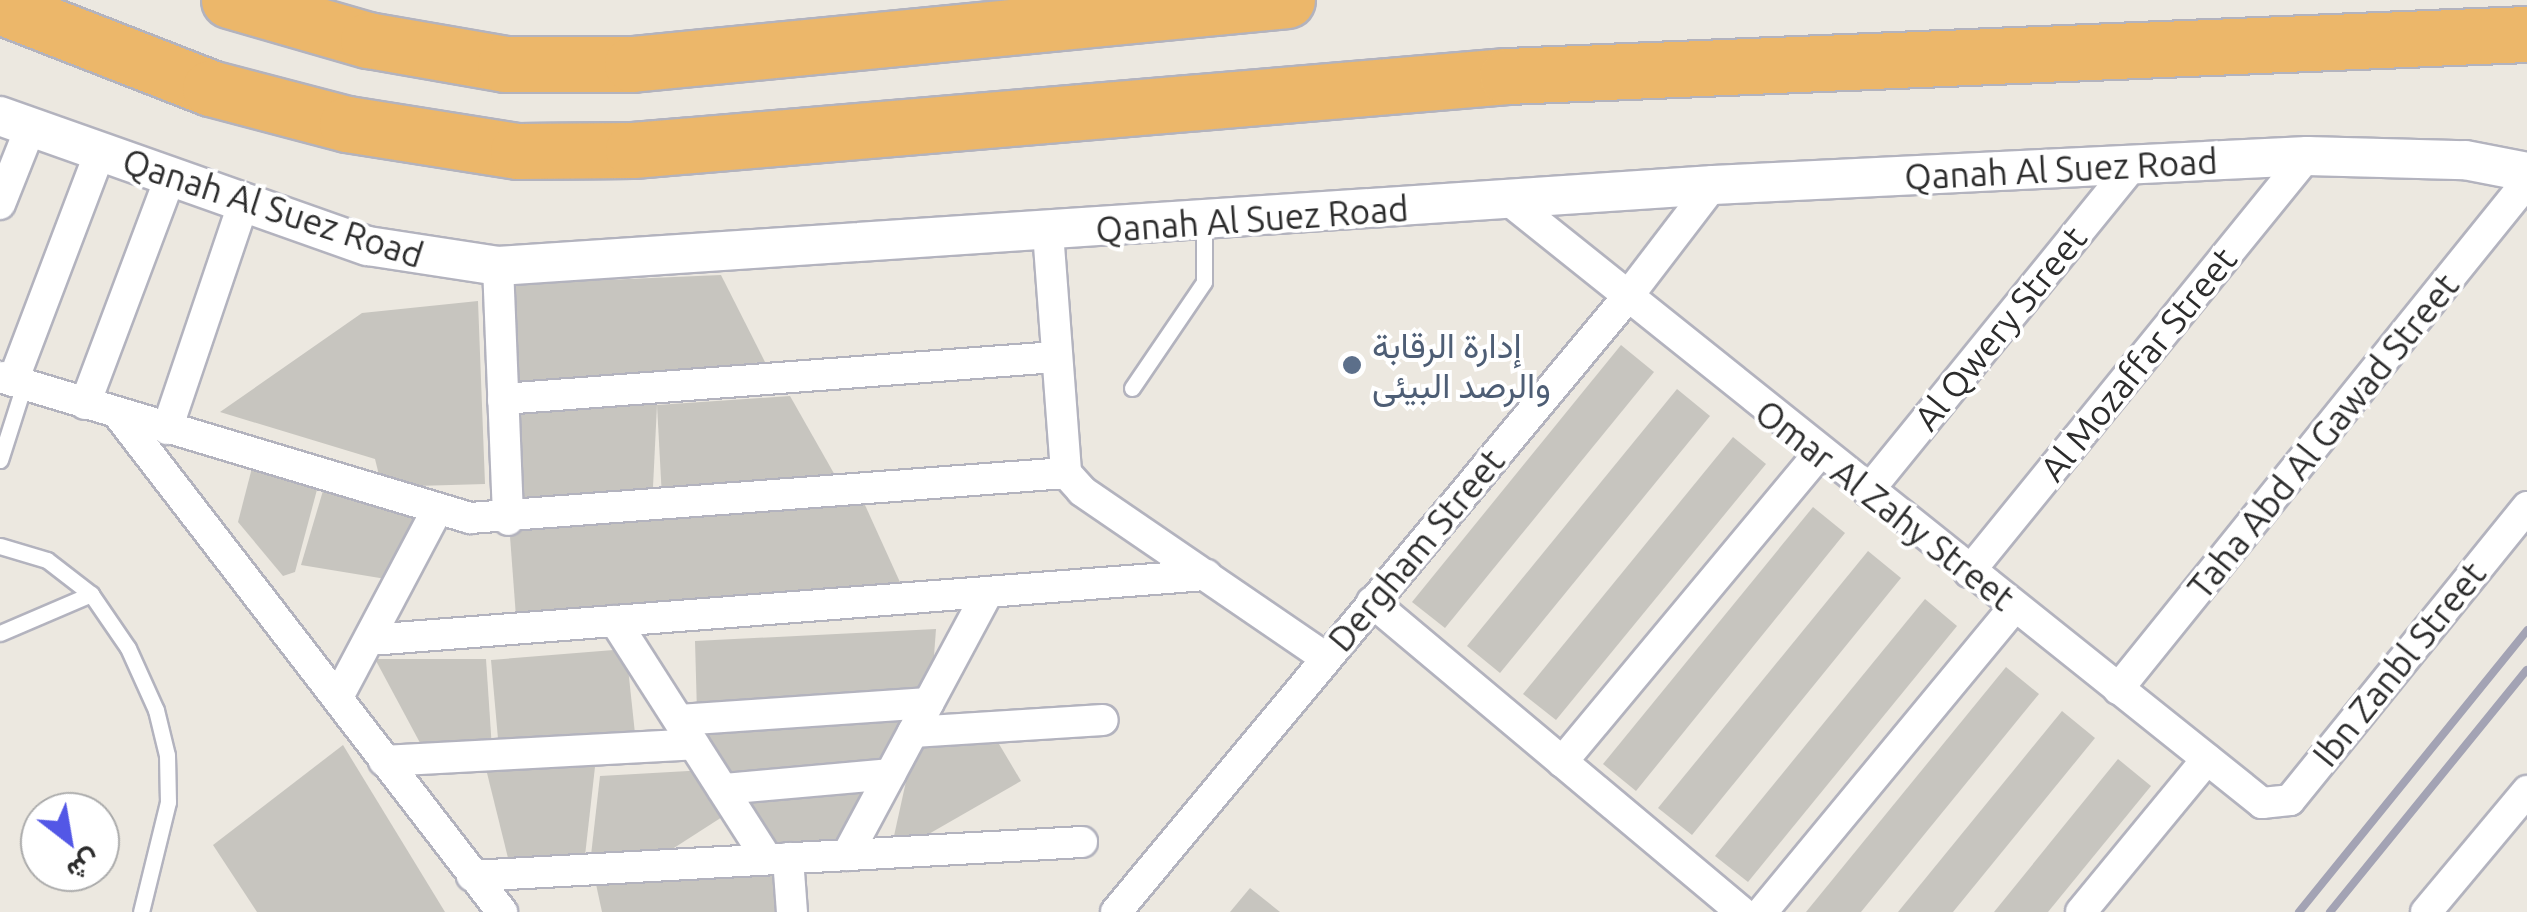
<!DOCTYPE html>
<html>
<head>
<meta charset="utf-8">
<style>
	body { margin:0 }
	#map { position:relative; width:2527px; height:912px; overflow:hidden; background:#ece8e0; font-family:Ubuntu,Vazirmatn,sans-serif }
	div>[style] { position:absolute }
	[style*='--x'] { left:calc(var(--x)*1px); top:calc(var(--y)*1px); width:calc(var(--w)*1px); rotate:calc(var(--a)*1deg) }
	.building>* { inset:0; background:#c7c5bf }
	.roads { filter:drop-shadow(2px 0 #b3b3be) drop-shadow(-2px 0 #b3b3be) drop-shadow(0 2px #b3b3be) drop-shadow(0 -2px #b3b3be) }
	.service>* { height:15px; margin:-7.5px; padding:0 7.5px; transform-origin:7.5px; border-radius:7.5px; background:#fff }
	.minor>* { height:30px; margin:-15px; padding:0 15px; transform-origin:15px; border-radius:15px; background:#fff }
	.tertiary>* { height:38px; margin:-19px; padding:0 19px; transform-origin:19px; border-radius:19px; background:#fff }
	.motorway>* { height:55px; margin:-27.5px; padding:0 27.5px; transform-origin:27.5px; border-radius:27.5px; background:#ecb76a }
	.rail>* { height:8px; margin:-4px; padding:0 4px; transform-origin:4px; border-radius:4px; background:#a3a3b4 }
	.dots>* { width:28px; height:28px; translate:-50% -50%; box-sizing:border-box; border:5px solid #fff; border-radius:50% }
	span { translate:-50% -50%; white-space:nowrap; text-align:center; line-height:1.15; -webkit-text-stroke:8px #fff; paint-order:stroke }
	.street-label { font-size:35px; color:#2c2c2c }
	.service-label { font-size:35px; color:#4e5e75 }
	.left { translate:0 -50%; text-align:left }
	.north { position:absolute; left:20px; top:792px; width:100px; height:100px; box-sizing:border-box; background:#fff; border:2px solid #ababab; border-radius:50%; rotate:149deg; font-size:28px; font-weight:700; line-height:40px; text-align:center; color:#2c2c2c }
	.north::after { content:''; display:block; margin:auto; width:35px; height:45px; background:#5357e6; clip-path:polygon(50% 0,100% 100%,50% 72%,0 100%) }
</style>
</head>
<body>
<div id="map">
	<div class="building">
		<div style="clip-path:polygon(721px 275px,765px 362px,517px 388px,513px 284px)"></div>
		<div style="clip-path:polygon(478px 301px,485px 484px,382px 487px,375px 459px,220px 412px,362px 313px)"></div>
		<div style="clip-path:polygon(1621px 345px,1654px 372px,1445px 628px,1412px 602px)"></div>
		<div style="clip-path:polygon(1677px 389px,1710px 416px,1500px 673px,1467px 646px)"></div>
		<div style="clip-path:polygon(790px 396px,836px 477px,662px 498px,657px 405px)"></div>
		<div style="clip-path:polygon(509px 405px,657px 405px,653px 487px,522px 506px)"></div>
		<div style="clip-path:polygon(1733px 437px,1766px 464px,1556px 720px,1523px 694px)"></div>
		<div style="clip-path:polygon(253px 464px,318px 486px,295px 572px,283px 576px,238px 522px)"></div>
		<div style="clip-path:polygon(325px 484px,424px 521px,392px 580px,301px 565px)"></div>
		<div style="clip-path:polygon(860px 494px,904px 591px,516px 617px,509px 523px)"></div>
		<div style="clip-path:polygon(1813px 507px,1845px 533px,1636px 791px,1603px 764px)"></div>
		<div style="clip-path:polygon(1868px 551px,1901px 578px,1692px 835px,1658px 808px)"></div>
		<div style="clip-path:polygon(1925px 599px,1957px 626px,1748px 882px,1715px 856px)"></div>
		<div style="clip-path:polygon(936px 629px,932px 683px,913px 698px,697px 713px,695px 641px)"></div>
		<div style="clip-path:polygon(626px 649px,636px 743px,499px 750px,491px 660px)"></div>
		<div style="clip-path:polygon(375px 659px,486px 659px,492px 749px,426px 754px)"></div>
		<div style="clip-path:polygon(2006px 667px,2039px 694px,1861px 912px,1806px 912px)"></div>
		<div style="clip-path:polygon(2062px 711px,2095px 738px,1953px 912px,1898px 912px)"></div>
		<div style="clip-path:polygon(920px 714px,886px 766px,730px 785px,701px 732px)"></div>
		<div style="clip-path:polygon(999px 744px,1021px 781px,927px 835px,892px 845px,914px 745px)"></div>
		<div style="clip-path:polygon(343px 745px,445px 912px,257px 912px,213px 845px)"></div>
		<div style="clip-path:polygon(596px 758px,585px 856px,508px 858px,486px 769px)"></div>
		<div style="clip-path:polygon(2118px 759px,2151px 786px,2048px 912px,1994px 912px)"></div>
		<div style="clip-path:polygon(706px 770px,733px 810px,663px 855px,590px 864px,600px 776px)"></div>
		<div style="clip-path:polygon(880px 787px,846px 847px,769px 852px,733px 796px)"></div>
		<div style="clip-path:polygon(786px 861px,787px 912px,602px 912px,594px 875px)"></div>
		<div style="clip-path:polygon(1250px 888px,1280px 912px,1230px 912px)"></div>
	</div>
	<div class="roads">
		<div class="service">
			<div style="--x:1132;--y:388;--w:128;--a:-55.8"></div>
			<div style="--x:1204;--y:282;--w:60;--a:-90"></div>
			<div style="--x:0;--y:460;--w:79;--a:-72.3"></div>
			<div style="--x:0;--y:546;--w:49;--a:16.6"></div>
			<div style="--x:47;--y:560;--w:56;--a:37.7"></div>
			<div style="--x:91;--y:594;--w:65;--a:55.6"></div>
			<div style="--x:128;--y:648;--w:68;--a:65.7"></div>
			<div style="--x:156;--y:710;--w:46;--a:76.3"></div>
			<div style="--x:167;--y:755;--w:47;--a:88.8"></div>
			<div style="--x:168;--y:802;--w:113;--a:103.8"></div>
			<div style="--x:0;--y:633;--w:99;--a:-23.2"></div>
		</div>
		<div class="minor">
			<div style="--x:1511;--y:202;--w:962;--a:38.67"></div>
			<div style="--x:2262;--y:803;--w:28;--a:-6"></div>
			<div style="--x:2290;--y:800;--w:377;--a:-51"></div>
			<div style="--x:0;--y:204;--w:84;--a:-68.3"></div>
			<div style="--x:1048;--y:232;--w:242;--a:85.7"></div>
			<div style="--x:1066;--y:473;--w:24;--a:48"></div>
			<div style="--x:1082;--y:491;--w:296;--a:34.4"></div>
			<div style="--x:498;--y:266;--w:254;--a:87.7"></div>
			<div style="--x:0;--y:377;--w:491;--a:16.7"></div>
			<div style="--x:470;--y:518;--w:598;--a:-4.32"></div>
			<div style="--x:13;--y:381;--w:245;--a:-69.2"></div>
			<div style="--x:503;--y:399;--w:554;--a:-4.35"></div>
			<div style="--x:85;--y:404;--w:245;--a:-69.4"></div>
			<div style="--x:118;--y:414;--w:629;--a:52.36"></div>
			<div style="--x:167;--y:429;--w:240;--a:-71.3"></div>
			<div style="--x:1868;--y:491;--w:420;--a:-50.9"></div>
			<div style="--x:1969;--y:572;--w:536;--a:-50.91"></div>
			<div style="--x:1372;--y:602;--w:482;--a:40"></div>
			<div style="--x:615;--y:621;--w:282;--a:57.4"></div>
			<div style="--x:370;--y:640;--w:839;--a:-4.45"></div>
			<div style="--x:2118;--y:689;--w:651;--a:-51.11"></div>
			<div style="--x:338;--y:697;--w:209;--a:-62.1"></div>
			<div style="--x:679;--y:720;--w:250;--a:-3.9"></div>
			<div style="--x:913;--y:732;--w:190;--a:-3.6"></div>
			<div style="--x:384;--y:761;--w:310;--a:-3.1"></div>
			<div style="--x:1562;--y:762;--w:402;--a:-50.2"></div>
			<div style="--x:723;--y:789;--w:168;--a:-5.1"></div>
			<div style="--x:847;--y:855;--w:298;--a:-61.8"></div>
			<div style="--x:788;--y:858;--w:54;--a:85.8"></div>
			<div style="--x:472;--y:876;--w:611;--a:-3.19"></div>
			<div style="--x:1116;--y:912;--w:796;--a:-50.25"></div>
			<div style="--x:1625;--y:300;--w:145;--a:-52.6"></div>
			<div style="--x:1762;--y:912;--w:396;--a:-50.4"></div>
			<div style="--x:2081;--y:912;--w:198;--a:-50.5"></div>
			<div style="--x:2426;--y:912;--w:158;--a:-50.1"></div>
		</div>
		<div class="tertiary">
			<div style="--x:0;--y:116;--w:390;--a:19.5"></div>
			<div style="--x:368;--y:246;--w:132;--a:8.7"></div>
			<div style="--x:498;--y:266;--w:1218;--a:-3.81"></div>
			<div style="--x:1713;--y:185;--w:595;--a:-2.8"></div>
			<div style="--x:2307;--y:156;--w:158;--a:1.5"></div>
			<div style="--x:2465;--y:160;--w:63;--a:11"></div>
		</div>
		<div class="motorway">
			<div style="--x:229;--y:0;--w:145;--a:16.1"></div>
			<div style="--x:368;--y:40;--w:139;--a:9.9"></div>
			<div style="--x:505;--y:64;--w:127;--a:0"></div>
			<div style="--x:632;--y:64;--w:658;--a:-5.58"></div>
			<div style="--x:0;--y:6;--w:225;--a:21.3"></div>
			<div style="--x:210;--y:88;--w:142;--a:14.7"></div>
			<div style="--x:347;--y:124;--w:173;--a:9"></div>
			<div style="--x:518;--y:151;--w:115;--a:-0.5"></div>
			<div style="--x:633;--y:150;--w:877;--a:-4.84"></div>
			<div style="--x:1507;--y:76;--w:1021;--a:-2.36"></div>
		</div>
	</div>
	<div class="rail">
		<div style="--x:2299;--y:912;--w:363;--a:-51"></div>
		<div style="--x:2330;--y:912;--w:312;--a:-50.9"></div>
	</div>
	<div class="dots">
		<div style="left:1352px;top:365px;background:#5c6f8a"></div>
	</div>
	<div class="street-label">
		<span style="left:2061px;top:169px;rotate:-3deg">Qanah Al Suez Road</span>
		<span style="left:273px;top:208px;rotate:18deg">Qanah Al Suez Road</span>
		<span style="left:1252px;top:219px;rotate:-4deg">Qanah Al Suez Road</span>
		<span style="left:2000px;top:328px;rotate:-51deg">Al Qwery Street</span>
		<span style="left:2138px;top:364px;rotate:-51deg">Al Mozaffar Street</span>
		<span style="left:2323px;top:436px;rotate:-51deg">Taha Abd Al Gawad Street</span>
		<span style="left:1885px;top:505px;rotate:38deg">Omar Al Zahy Street</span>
		<span style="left:1416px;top:550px;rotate:-50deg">Dergham Street</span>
		<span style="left:2399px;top:664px;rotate:-51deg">Ibn Zanbl Street</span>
	</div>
	<div class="service-label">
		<span class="left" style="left:1372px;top:365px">إدارة الرقابة<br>والرصد البيئى</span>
	</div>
	<div class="north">ش</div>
</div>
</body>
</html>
